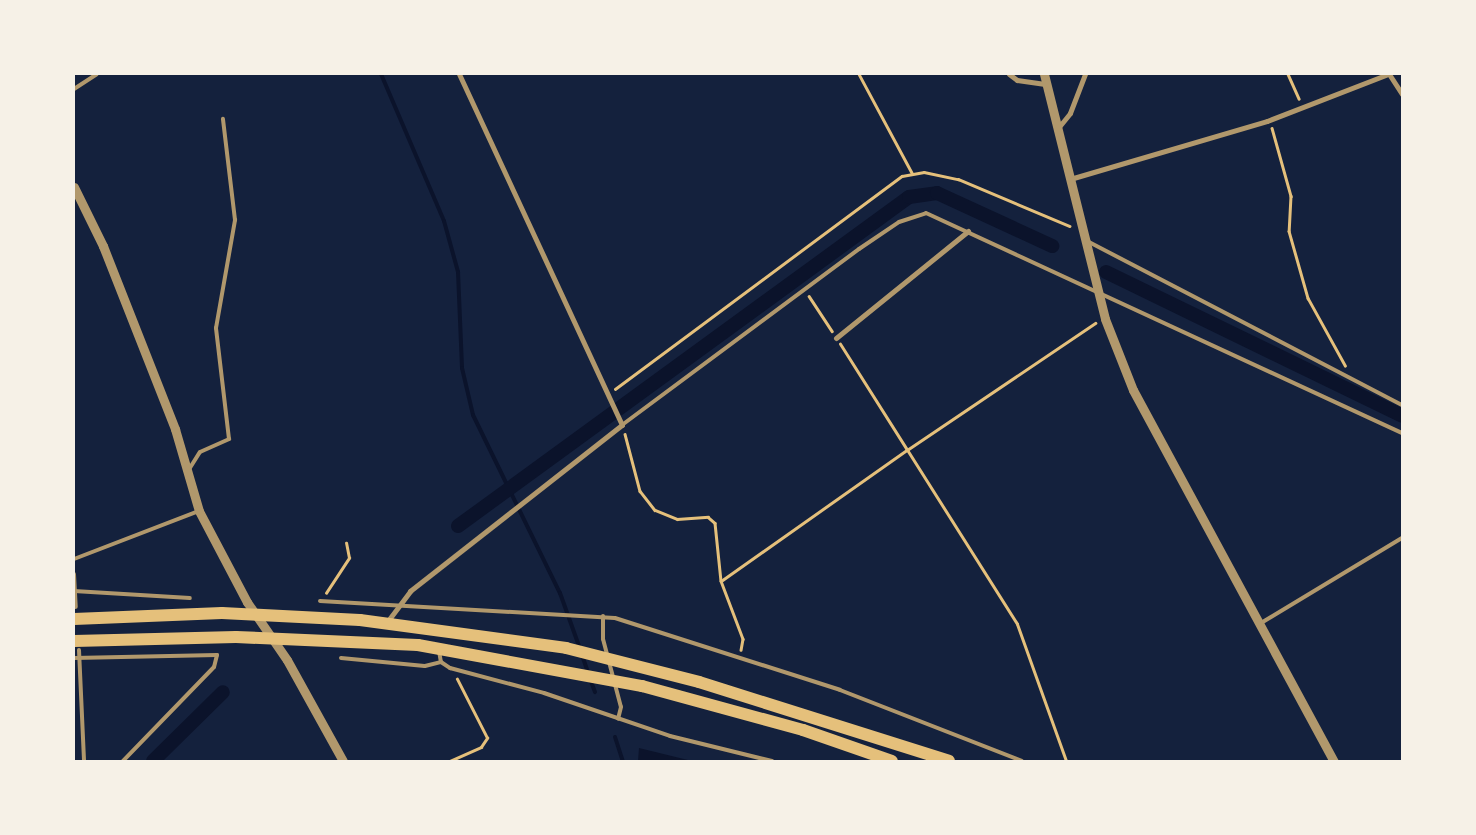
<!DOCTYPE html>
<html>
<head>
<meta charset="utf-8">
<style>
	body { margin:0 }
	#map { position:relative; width:1476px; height:835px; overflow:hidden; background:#14213d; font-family:"Noto Sans",sans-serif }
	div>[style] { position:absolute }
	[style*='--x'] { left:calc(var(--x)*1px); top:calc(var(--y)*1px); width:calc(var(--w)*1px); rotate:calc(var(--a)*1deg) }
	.water>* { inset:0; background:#0b132b }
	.stream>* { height:4px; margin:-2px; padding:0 2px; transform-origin:2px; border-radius:2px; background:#0b132b }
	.canal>* { height:14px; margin:-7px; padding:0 7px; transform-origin:7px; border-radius:7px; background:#0b132b }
	.path>* { height:2.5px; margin:-1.25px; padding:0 1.25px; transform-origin:1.25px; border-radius:1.25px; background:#e5c07b }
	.service>* { height:4px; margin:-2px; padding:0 2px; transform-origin:2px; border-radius:2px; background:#b1986c }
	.minor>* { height:5px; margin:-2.5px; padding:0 2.5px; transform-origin:2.5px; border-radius:2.5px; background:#b1986c }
	.tertiary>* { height:9px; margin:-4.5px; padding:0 4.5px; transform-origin:4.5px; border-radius:4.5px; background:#b1986c }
	.trunk>* { height:12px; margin:-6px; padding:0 6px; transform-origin:6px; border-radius:6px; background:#e5c07b }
	span { translate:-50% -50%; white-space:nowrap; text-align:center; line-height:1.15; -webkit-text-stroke:4.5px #f6f1e7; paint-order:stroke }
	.frame { position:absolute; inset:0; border:75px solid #f6f1e7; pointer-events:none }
</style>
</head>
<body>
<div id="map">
	<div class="water">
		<div style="clip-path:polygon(639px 748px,692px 761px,638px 761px)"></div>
	</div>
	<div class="stream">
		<div style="--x:381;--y:74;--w:160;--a:66.8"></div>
		<div style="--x:444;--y:221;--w:53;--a:74.6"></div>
		<div style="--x:458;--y:272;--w:96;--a:87.6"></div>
		<div style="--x:462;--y:368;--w:48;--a:76.8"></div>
		<div style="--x:473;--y:415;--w:198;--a:64"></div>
		<div style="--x:560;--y:593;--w:59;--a:70.3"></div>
		<div style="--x:582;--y:655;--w:18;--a:71"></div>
		<div style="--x:590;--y:679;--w:14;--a:69"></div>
		<div style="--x:615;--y:737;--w:25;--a:72"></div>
	</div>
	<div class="canal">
		<div style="--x:1106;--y:272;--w:329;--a:25.9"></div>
		<div style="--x:458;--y:526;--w:558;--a:-36.11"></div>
		<div style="--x:909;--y:197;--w:28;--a:-8"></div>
		<div style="--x:937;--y:193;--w:127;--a:24.7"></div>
		<div style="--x:153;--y:761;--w:98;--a:-44.6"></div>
	</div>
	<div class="path">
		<div style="--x:859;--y:74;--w:112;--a:61.8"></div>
		<div style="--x:1288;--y:74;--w:27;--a:66"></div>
		<div style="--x:1272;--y:128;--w:71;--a:74.4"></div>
		<div style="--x:1291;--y:196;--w:35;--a:93"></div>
		<div style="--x:1289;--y:231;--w:70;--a:74.2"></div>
		<div style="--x:1308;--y:298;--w:77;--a:61.1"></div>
		<div style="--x:809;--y:296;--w:42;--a:56.7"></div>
		<div style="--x:615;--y:389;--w:357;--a:-36.6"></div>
		<div style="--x:902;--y:176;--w:22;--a:-10"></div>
		<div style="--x:924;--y:172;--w:35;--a:12"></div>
		<div style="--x:958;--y:179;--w:121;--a:22.8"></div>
		<div style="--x:625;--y:434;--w:59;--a:75.3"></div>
		<div style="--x:640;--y:491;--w:24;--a:52"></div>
		<div style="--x:655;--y:510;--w:24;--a:22"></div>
		<div style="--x:677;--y:519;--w:31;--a:-4"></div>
		<div style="--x:708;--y:517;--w:9;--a:41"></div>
		<div style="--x:715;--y:523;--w:58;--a:84.1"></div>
		<div style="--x:721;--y:581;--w:62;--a:69.2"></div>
		<div style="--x:743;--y:639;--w:11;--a:100"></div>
		<div style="--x:721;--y:581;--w:228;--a:-35.2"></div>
		<div style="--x:907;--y:450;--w:125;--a:-122.3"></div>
		<div style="--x:326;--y:593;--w:42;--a:-56.7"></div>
		<div style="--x:349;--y:558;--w:15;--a:-101"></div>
		<div style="--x:450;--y:761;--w:34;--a:-24"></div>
		<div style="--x:481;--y:747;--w:11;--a:-56"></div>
		<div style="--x:487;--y:738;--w:66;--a:-117"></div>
		<div style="--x:1066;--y:761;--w:145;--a:-109.7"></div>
		<div style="--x:1017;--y:624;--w:206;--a:-122.3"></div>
		<div style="--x:907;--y:450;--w:227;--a:-34"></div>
	</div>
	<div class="service">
		<div style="--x:74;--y:89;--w:27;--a:-33"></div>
		<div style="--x:1087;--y:241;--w:355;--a:27.5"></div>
		<div style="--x:622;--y:425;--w:295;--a:-36.6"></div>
		<div style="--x:859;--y:249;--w:48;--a:-34"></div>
		<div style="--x:899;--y:222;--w:28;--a:-18"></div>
		<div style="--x:926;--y:213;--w:524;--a:24.81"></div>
		<div style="--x:188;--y:471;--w:22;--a:-58"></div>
		<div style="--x:200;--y:452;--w:32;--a:-24"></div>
		<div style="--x:229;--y:439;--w:112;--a:-96.7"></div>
		<div style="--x:216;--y:328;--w:110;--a:-80"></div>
		<div style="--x:235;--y:220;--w:102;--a:-96.8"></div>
		<div style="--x:74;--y:559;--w:134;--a:-21"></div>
		<div style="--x:74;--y:574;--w:33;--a:87"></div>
		<div style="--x:74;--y:591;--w:116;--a:3.5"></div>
		<div style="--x:320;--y:601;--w:295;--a:3.3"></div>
		<div style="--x:615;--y:618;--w:236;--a:17.7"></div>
		<div style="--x:840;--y:690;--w:195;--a:21.3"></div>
		<div style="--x:603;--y:616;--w:23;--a:90"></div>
		<div style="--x:603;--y:639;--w:70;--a:75.2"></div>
		<div style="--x:621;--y:707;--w:12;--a:104"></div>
		<div style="--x:1261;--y:623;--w:165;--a:-31.1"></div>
		<div style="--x:79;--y:650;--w:111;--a:87.4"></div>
		<div style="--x:439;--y:651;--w:11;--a:80"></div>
		<div style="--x:441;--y:662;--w:11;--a:34"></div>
		<div style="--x:450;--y:668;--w:97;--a:14.9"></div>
		<div style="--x:544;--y:693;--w:133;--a:18.8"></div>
		<div style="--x:670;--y:736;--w:105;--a:13.8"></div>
		<div style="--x:74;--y:658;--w:143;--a:-1.2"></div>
		<div style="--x:217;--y:655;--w:12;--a:104"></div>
		<div style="--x:214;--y:667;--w:131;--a:134.1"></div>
		<div style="--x:341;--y:658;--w:84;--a:5.4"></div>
		<div style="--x:425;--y:666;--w:16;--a:-14"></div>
	</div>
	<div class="minor">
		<div style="--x:1009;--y:74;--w:10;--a:37"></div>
		<div style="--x:1017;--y:80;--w:30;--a:8"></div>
		<div style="--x:1389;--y:74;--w:24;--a:57"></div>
		<div style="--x:1058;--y:128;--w:19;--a:-51"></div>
		<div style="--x:1070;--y:113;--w:42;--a:-69"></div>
		<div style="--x:1070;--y:179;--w:205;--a:-16.4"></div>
		<div style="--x:1267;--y:121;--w:130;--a:-21.2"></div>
		<div style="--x:836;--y:338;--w:170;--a:-39"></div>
		<div style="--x:387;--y:622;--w:39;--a:-53"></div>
		<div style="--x:410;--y:591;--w:269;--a:-38.1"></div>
		<div style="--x:622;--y:425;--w:387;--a:-114.9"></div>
	</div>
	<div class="tertiary">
		<div style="--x:1044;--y:74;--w:252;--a:76"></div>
		<div style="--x:1105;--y:319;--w:76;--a:68.5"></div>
		<div style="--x:1133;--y:390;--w:422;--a:61.6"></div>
		<div style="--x:74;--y:187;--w:66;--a:63.8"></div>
		<div style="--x:103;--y:246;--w:197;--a:68.5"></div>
		<div style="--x:175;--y:429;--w:85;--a:73.7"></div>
		<div style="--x:199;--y:511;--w:103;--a:62.2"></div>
		<div style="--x:247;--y:602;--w:70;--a:55.4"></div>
		<div style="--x:287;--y:660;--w:115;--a:61"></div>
	</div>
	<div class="trunk">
		<div style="--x:74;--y:619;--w:148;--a:-2.3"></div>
		<div style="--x:222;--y:613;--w:138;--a:2.9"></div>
		<div style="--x:360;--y:620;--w:208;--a:7.7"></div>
		<div style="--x:566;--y:648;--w:137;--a:14.3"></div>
		<div style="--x:699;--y:682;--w:262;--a:17.5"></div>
		<div style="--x:74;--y:641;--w:162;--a:-1.4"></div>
		<div style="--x:236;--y:637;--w:182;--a:2.5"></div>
		<div style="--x:418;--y:645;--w:228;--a:10.4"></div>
		<div style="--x:642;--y:686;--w:167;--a:15.3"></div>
		<div style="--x:803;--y:730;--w:94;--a:19.2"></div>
	</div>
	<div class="frame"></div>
</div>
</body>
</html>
